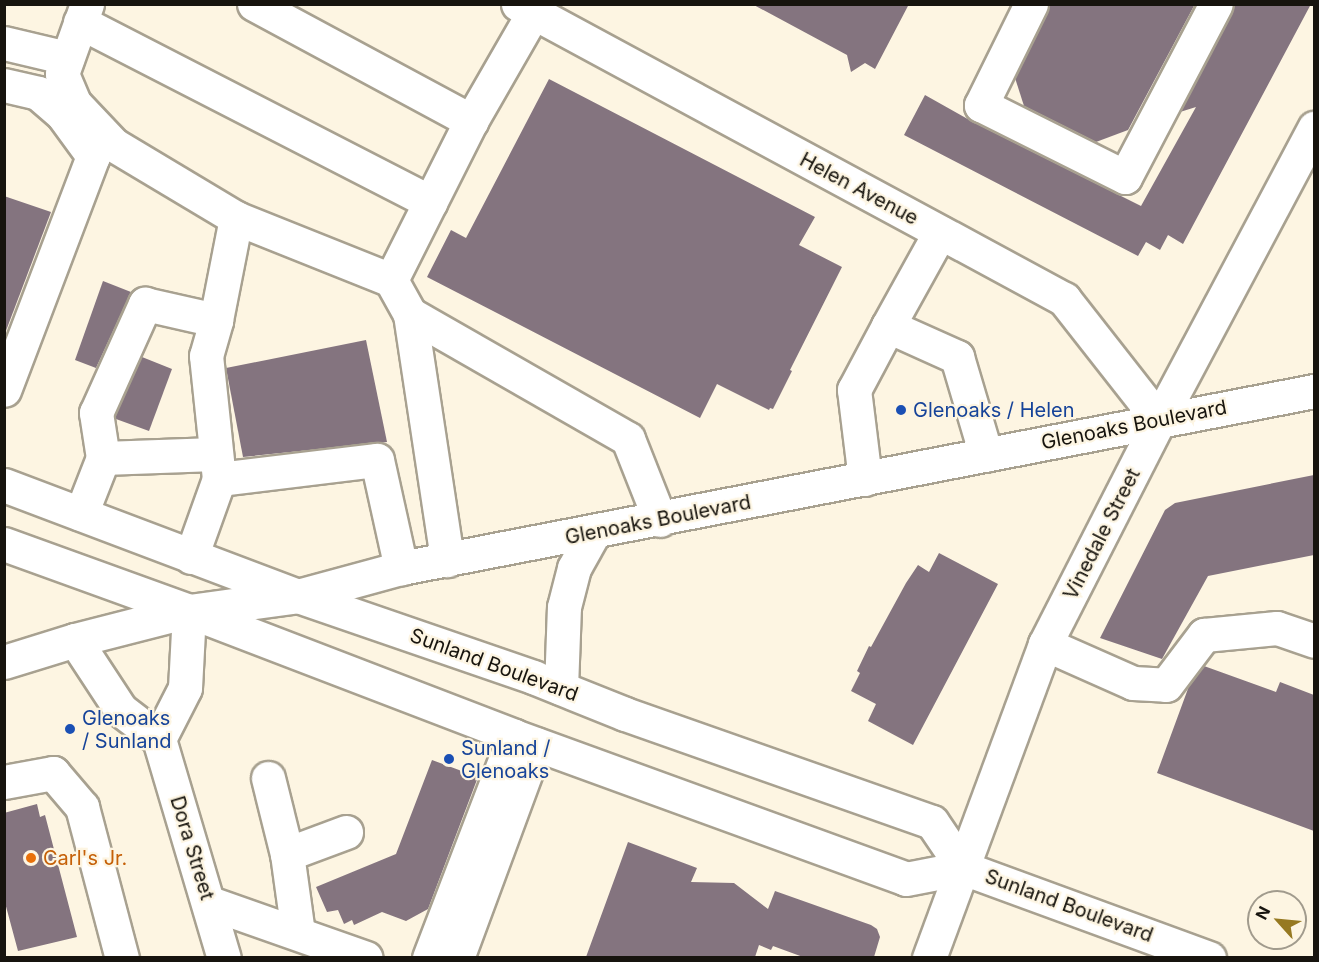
<!DOCTYPE html>
<html>
<head>
<meta charset="utf-8">
<style>
	body { margin:0 }
	#map { position:relative; width:1319px; height:962px; overflow:hidden; background:#fdf5e2; font-family:Inter,sans-serif }
	div>[style] { position:absolute }
	[style*='--x'] { left:calc(var(--x)*1px); top:calc(var(--y)*1px); width:calc(var(--w)*1px); rotate:calc(var(--a)*1deg) }
	.building>* { inset:0; background:#84747f }
	.path>* { height:4px; margin-top:-2px; transform-origin:0; background:repeating-linear-gradient(90deg,#b2ac9d 0 4.5px,transparent 0 7.5px) }
	.roads { filter:drop-shadow(2px 0 #a8a190) drop-shadow(-2px 0 #a8a190) drop-shadow(0 2px #a8a190) drop-shadow(0 -2px #a8a190) }
	.minor>* { height:33px; margin:-16.5px; padding:0 16.5px; transform-origin:16.5px; border-radius:16.5px; background:#fff }
	.major>* { height:33px; margin:-16.5px; padding:0 16.5px; transform-origin:16.5px; border-radius:16.5px; background:#fff }
	.dots>* { width:16px; height:16px; translate:-50% -50%; box-sizing:border-box; border:3px solid #fdf5e2; border-radius:50% }
	span { translate:-50% -50%; white-space:nowrap; text-align:center; line-height:1.15; -webkit-text-stroke:4.5px #fdf5e2; paint-order:stroke }
	.street-label { font-size:20px; color:#17140e }
	.transit-label { font-size:20px; color:#164399 }
	.left { translate:0 -50%; text-align:left }
	.food-label { font-size:20px; color:#c56008 }
	.frame { position:absolute; inset:0; border:6px solid #17140e; pointer-events:none }
	.north { position:absolute; left:1247px; top:890px; width:60px; height:60px; box-sizing:border-box; background:#fdf5e2; border:2px solid #a19b8d; border-radius:50%; rotate:297deg; font-size:16px; font-weight:700; line-height:24px; text-align:center; color:#17140e }
	.north::after { content:''; display:block; margin:auto; width:21px; height:27px; background:#967921; clip-path:polygon(50% 0,100% 100%,50% 72%,0 100%) }
</style>
</head>
<body>
<div id="map">
	<div class="building">
		<div style="clip-path:polygon(752px 4px,909px 4px,875px 69px,865px 63px,851px 72px,847px 55px)"></div>
		<div style="clip-path:polygon(1049px 4px,1195px 4px,1128px 130px,1096px 142px,1024px 106px,1015px 78px)"></div>
		<div style="clip-path:polygon(1235px 4px,1311px 4px,1183px 244px,1168px 235px,1160px 250px,1146px 242px,1138px 256px,904px 135px,925px 95px,973px 122px,1141px 206px,1196px 107px,1180px 112px)"></div>
		<div style="clip-path:polygon(549px 79px,815px 217px,799px 245px,842px 267px,790px 370px,792px 371px,773px 409px,770px 408px,769px 410px,717px 384px,700px 418px,427px 277px,451px 230px,466px 238px)"></div>
		<div style="clip-path:polygon(4px 196px,51px 212px,4px 336px)"></div>
		<div style="clip-path:polygon(103px 281px,131px 292px,96px 368px,75px 360px)"></div>
		<div style="clip-path:polygon(366px 340px,387px 442px,243px 457px,226px 368px)"></div>
		<div style="clip-path:polygon(142px 357px,172px 369px,149px 431px,116px 419px,115px 416px)"></div>
		<div style="clip-path:polygon(1314px 475px,1314px 555px,1208px 576px,1162px 659px,1100px 638px,1165px 510px,1175px 503px)"></div>
		<div style="clip-path:polygon(939px 553px,998px 584px,913px 745px,868px 721px,876px 704px,851px 691px,860px 673px,857px 671px,869px 646px,871px 647px,906px 583px,918px 565px,929px 572px)"></div>
		<div style="clip-path:polygon(1204px 666px,1276px 692px,1280px 682px,1314px 695px,1314px 831px,1157px 773px,1189px 686px)"></div>
		<div style="clip-path:polygon(432px 760px,478px 777px,428px 909px,406px 921px,382px 912px,354px 925px,352px 920px,344px 924px,338px 910px,327px 912px,316px 887px,396px 854px)"></div>
		<div style="clip-path:polygon(37px 804px,40px 817px,45px 815px,77px 937px,18px 951px,4px 899px,4px 813px)"></div>
		<div style="clip-path:polygon(628px 842px,697px 868px,691px 882px,734px 883px,768px 909px,775px 891px,871px 925px,877px 929px,880px 937px,874px 957px,803px 957px,773px 946px,771px 950px,759px 945px,755px 957px,586px 957px)"></div>
	</div>
	<div class="path">
		<div style="--x:4;--y:599;--w:1;--a:45"></div>
	</div>
	<div class="roads">
		<div class="minor">
			<div style="--x:87;--y:4;--w:74;--a:109.7"></div>
			<div style="--x:62;--y:74;--w:33;--a:67"></div>
			<div style="--x:75;--y:104;--w:57;--a:46.4"></div>
			<div style="--x:114;--y:145;--w:142;--a:30.9"></div>
			<div style="--x:236;--y:218;--w:167;--a:21.8"></div>
			<div style="--x:391;--y:280;--w:39;--a:61"></div>
			<div style="--x:410;--y:314;--w:249;--a:81.4"></div>
			<div style="--x:254;--y:4;--w:247;--a:28.3"></div>
			<div style="--x:518;--y:4;--w:621;--a:28.38"></div>
			<div style="--x:1064;--y:299;--w:154;--a:51.9"></div>
			<div style="--x:1031;--y:4;--w:113;--a:116.3"></div>
			<div style="--x:981;--y:105;--w:161;--a:26.6"></div>
			<div style="--x:1125;--y:177;--w:195;--a:-62.3"></div>
			<div style="--x:80;--y:22;--w:394;--a:27.2"></div>
			<div style="--x:4;--y:43;--w:65;--a:13.4"></div>
			<div style="--x:4;--y:85;--w:35;--a:13"></div>
			<div style="--x:38;--y:93;--w:33;--a:41"></div>
			<div style="--x:63;--y:115;--w:51;--a:53.8"></div>
			<div style="--x:93;--y:156;--w:250;--a:110.8"></div>
			<div style="--x:391;--y:280;--w:178;--a:-63.3"></div>
			<div style="--x:471;--y:121;--w:125;--a:-60.1"></div>
			<div style="--x:410;--y:314;--w:251;--a:29.8"></div>
			<div style="--x:628;--y:439;--w:87;--a:68.4"></div>
			<div style="--x:888;--y:326;--w:107;--a:-61"></div>
			<div style="--x:103;--y:458;--w:112;--a:-2"></div>
			<div style="--x:219;--y:479;--w:159;--a:-6.9"></div>
			<div style="--x:377;--y:460;--w:111;--a:77.5"></div>
			<div style="--x:865;--y:479;--w:90;--a:-97"></div>
			<div style="--x:854;--y:390;--w:72;--a:-62"></div>
			<div style="--x:888;--y:326;--w:76;--a:24.2"></div>
			<div style="--x:957;--y:357;--w:102;--a:73.5"></div>
			<div style="--x:81;--y:514;--w:60;--a:-68.6"></div>
			<div style="--x:103;--y:458;--w:46;--a:-98.8"></div>
			<div style="--x:96;--y:413;--w:120;--a:-65.8"></div>
			<div style="--x:145;--y:304;--w:73;--a:12.7"></div>
			<div style="--x:191;--y:557;--w:83;--a:-70.3"></div>
			<div style="--x:219;--y:479;--w:124;--a:-96"></div>
			<div style="--x:206;--y:356;--w:37;--a:-74"></div>
			<div style="--x:216;--y:320;--w:104;--a:-78.9"></div>
			<div style="--x:75;--y:640;--w:84;--a:56.7"></div>
			<div style="--x:121;--y:710;--w:48;--a:37.3"></div>
			<div style="--x:159;--y:739;--w:228;--a:73.5"></div>
			<div style="--x:1045;--y:644;--w:96;--a:23.9"></div>
			<div style="--x:1133;--y:683;--w:33;--a:3"></div>
			<div style="--x:1166;--y:685;--w:63;--a:-52.8"></div>
			<div style="--x:1204;--y:635;--w:73;--a:-5.5"></div>
			<div style="--x:1277;--y:628;--w:39;--a:19"></div>
			<div style="--x:159;--y:739;--w:57;--a:-63"></div>
			<div style="--x:185;--y:688;--w:77;--a:-87"></div>
			<div style="--x:268;--y:778;--w:78;--a:76"></div>
			<div style="--x:4;--y:782;--w:50;--a:-10.4"></div>
			<div style="--x:53;--y:773;--w:45;--a:49.5"></div>
			<div style="--x:82;--y:807;--w:156;--a:75.2"></div>
			<div style="--x:210;--y:903;--w:165;--a:19.4"></div>
			<div style="--x:298;--y:933;--w:80;--a:-97.9"></div>
			<div style="--x:287;--y:854;--w:63;--a:-20.4"></div>
			<div style="--x:429;--y:958;--w:238;--a:-69"></div>
			<div style="--x:457;--y:958;--w:228;--a:-69.7"></div>
			<div style="--x:929;--y:958;--w:335;--a:-69.7"></div>
			<div style="--x:1045;--y:644;--w:251;--a:-63"></div>
			<div style="--x:1159;--y:420;--w:331;--a:-62"></div>
		</div>
		<div class="major">
			<div style="--x:4;--y:485;--w:314;--a:20.7"></div>
			<div style="--x:298;--y:596;--w:249;--a:19"></div>
			<div style="--x:533;--y:677;--w:99;--a:21.9"></div>
			<div style="--x:625;--y:714;--w:325;--a:19.4"></div>
			<div style="--x:932;--y:822;--w:55;--a:56"></div>
			<div style="--x:4;--y:544;--w:197;--a:19.9"></div>
			<div style="--x:189;--y:611;--w:348;--a:21"></div>
			<div style="--x:514;--y:736;--w:417;--a:20"></div>
			<div style="--x:906;--y:879;--w:58;--a:-10.9"></div>
			<div style="--x:963;--y:868;--w:262;--a:20.1"></div>
			<div style="--x:4;--y:662;--w:74;--a:-17.2"></div>
			<div style="--x:75;--y:640;--w:118;--a:-14.3"></div>
			<div style="--x:189;--y:611;--w:110;--a:-7.8"></div>
			<div style="--x:298;--y:596;--w:107;--a:-15.2"></div>
			<div style="--x:401;--y:568;--w:930;--a:-10.97"></div>
			<div style="--x:561;--y:688;--w:81;--a:-87.9"></div>
			<div style="--x:564;--y:607;--w:40;--a:-75.6"></div>
			<div style="--x:574;--y:568;--w:41;--a:-60.9"></div>
		</div>
	</div>
	<div class="dots">
		<div style="left:901px;top:410px;background:#1a4fb4"></div>
		<div style="left:70px;top:729px;background:#1a4fb4"></div>
		<div style="left:449px;top:759px;background:#1a4fb4"></div>
		<div style="left:31px;top:858px;background:#e8710a"></div>
	</div>
	<div class="street-label">
		<span style="left:859px;top:189px;rotate:28deg">Helen Avenue</span>
		<span style="left:1134px;top:425px;rotate:-11deg">Glenoaks Boulevard</span>
		<span style="left:658px;top:520px;rotate:-11deg">Glenoaks Boulevard</span>
		<span style="left:1102px;top:534px;rotate:-63deg">Vinedale Street</span>
		<span style="left:494px;top:665px;rotate:20deg">Sunland Boulevard</span>
		<span style="left:192px;top:848px;rotate:73deg">Dora Street</span>
		<span style="left:1069px;top:906px;rotate:20deg">Sunland Boulevard</span>
	</div>
	<div class="transit-label">
		<span class="left" style="left:913px;top:410px">Glenoaks / Helen</span>
		<span class="left" style="left:82px;top:730px">Glenoaks<br>/ Sunland</span>
		<span class="left" style="left:461px;top:760px">Sunland /<br>Glenoaks</span>
	</div>
	<div class="food-label">
		<span class="left" style="left:43px;top:858px">Carl's Jr.</span>
	</div>
	<div class="frame"></div>
	<div class="north">N</div>
</div>
</body>
</html>
